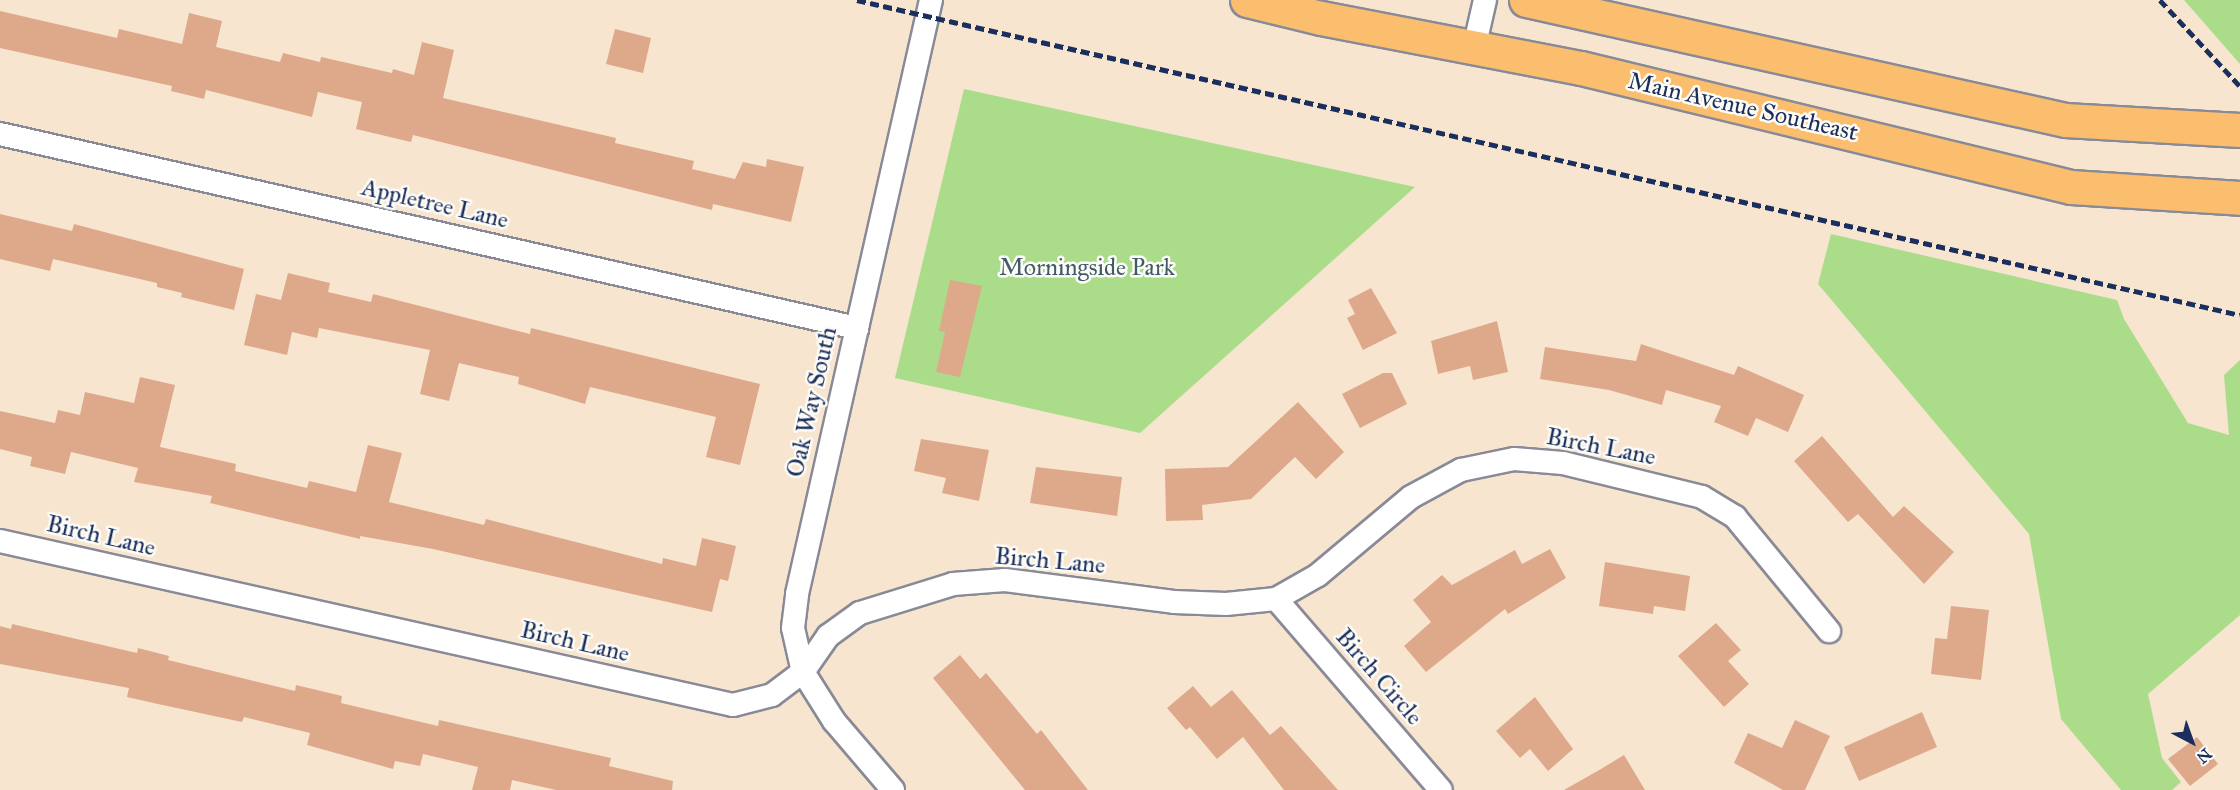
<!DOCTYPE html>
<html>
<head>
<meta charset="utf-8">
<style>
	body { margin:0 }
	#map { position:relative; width:2240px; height:790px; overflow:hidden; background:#f7e5d0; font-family:"IM FELL Great Primer",serif }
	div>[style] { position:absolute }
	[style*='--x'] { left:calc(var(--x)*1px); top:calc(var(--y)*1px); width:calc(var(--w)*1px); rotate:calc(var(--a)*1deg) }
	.green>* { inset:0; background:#aadc8a }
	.building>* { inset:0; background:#dea98b }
	.roads { filter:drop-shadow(2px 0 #898a97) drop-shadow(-2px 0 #898a97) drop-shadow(0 2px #898a97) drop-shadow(0 -2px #898a97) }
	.street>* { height:22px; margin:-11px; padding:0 11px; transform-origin:11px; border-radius:11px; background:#fff }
	.primary>* { height:33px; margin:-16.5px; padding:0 16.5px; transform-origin:16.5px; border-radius:16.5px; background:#fbbe6e }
	.rail>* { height:4.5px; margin-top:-2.25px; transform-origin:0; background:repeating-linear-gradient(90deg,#1b2f5e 0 9px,transparent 0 13.5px) }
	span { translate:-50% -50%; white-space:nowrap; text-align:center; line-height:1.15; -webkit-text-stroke:5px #fdfcf7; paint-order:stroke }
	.street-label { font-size:24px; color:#1b2f5e }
	.park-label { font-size:24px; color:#3f5a69 }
	.north { position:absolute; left:2162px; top:712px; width:60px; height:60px; -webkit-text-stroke:4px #fdfcf7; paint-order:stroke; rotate:139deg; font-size:16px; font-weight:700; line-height:24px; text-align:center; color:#1b2f5e }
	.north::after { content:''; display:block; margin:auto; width:21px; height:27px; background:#1b2f5e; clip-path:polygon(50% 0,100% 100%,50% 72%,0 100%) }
</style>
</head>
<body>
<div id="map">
	<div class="green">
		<div style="clip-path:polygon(2184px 0,2240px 0,2240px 64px)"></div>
		<div style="clip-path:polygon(964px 89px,1415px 187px,1140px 433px,895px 378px)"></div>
		<div style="clip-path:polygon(1831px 234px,2117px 300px,2124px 319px,2188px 423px,2229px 435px,2224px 375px,2240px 360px,2240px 615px,2148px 694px,2162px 758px,2181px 782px,2172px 790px,2121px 790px,2061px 719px,2029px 534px,1818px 284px)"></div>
	</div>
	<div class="building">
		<div style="clip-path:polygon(0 11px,117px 38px,119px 29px,182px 44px,189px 13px,222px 21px,216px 47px,280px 62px,283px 53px,320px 62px,321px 57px,392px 73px,393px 69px,414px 75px,422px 42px,454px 50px,443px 98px,616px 138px,615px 143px,694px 161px,692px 169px,735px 179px,743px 162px,766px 167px,767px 159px,804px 167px,791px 222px,713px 204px,712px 210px,413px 135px,411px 142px,356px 129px,362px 102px,318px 92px,312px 117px,206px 90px,204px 99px,171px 91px,172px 86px,0 48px)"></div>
		<div style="clip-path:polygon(615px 29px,651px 38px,643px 73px,606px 64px)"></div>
		<div style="clip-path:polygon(0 214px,72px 231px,74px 224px,244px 269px,234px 310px,181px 297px,182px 293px,157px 287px,157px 283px,53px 259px,50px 271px,0 259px)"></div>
		<div style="clip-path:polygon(288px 273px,330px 283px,328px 292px,371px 302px,373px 294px,530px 334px,531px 328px,760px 384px,740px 465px,706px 457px,716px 417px,590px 387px,585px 404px,518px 384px,519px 377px,459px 363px,449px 401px,420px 394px,430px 350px,319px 328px,317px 338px,292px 332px,287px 355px,244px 345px,256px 294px,281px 300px)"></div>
		<div style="clip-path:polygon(950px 280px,982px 286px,960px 377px,936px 372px,945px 332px,939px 331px)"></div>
		<div style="clip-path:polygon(1371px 288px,1397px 333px,1363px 350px,1347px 318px,1355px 314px,1348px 300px)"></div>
		<div style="clip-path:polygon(1497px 321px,1508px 372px,1473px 380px,1470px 366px,1438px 374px,1431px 341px)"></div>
		<div style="clip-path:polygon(1641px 344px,1734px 375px,1738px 366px,1804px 395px,1788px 432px,1756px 418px,1748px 436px,1714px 422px,1721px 406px,1666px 390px,1662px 405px,1609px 390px,1540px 379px,1545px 347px,1636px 361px)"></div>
		<div style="clip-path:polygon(1383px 373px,1392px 373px,1407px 404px,1360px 428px,1342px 394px)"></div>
		<div style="clip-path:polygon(140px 377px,175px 385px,160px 447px,236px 464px,235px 471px,307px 488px,309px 481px,356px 492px,368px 445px,402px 453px,389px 502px,484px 525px,486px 519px,662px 564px,663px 558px,696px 566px,702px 538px,736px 546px,728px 581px,720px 579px,712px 612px,433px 549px,360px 536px,360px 539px,210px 503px,212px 496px,134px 482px,138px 468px,71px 452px,65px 474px,30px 466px,32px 457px,0 449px,0 411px,55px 423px,58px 410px,80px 415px,85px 392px,134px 403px)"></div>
		<div style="clip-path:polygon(1298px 402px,1344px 452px,1316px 479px,1295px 457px,1251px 499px,1202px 505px,1203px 520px,1166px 521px,1165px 469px,1228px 467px)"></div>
		<div style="clip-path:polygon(1822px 436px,1893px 517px,1904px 506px,1954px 552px,1924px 584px,1858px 514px,1848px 522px,1794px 461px)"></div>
		<div style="clip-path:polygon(921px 439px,989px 450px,979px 501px,942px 493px,946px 478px,914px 471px)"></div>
		<div style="clip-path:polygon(1036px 467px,1122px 477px,1117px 516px,1030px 503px)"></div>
		<div style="clip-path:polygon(1550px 549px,1566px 578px,1508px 614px,1505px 609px,1426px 672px,1404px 646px,1431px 622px,1413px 600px,1442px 575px,1452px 585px,1515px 550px,1522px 564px)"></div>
		<div style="clip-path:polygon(1605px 562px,1690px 576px,1685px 611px,1654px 606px,1653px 614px,1599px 606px)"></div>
		<div style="clip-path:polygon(1951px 606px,1989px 610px,1981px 680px,1931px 674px,1935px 638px,1947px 639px)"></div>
		<div style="clip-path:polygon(1716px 623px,1741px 650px,1728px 661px,1749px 684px,1724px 707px,1678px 656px)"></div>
		<div style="clip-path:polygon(12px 624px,137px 653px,138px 648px,169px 656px,168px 660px,295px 691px,296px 685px,342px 696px,341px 703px,438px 726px,439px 720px,611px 758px,609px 766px,673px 781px,672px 790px,556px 790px,512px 780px,510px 790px,472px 790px,478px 767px,423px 754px,420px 766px,395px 761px,393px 769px,307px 745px,310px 733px,244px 717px,242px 722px,158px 704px,127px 697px,129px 688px,0 664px,0 626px,11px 629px)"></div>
		<div style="clip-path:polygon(960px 655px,980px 679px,986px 673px,1037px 734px,1041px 730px,1088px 790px,1025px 790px,933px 678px)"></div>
		<div style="clip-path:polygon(1193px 686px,1211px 707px,1232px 690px,1270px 735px,1281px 726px,1338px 790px,1284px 790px,1243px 737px,1217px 759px,1190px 727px,1186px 730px,1167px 708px)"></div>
		<div style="clip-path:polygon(1535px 697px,1573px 749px,1548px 771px,1530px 749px,1520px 758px,1496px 731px)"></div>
		<div style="clip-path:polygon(1922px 712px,1937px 747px,1859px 781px,1844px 747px)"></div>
		<div style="clip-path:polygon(1795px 720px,1830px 736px,1805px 790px,1783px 790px,1734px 763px,1748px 733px,1782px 748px)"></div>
		<div style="clip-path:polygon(2197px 737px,2218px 764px,2190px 786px,2168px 759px)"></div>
		<div style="clip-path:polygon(1624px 755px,1645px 790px,1564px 790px,1601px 769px)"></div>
	</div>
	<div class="roads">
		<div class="street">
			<div style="--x:1474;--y:48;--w:49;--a:-77.1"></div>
			<div style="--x:0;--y:134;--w:879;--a:12.76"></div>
			<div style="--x:0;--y:541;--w:751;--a:12.61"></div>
			<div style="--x:733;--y:705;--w:40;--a:-14.4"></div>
			<div style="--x:772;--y:695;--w:39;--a:-37"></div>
			<div style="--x:803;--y:672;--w:44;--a:-55.2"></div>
			<div style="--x:828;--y:636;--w:39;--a:-36"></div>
			<div style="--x:860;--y:613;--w:97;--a:-17.3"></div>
			<div style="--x:953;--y:584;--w:52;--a:-4.4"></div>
			<div style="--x:1005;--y:580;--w:170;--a:7.4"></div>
			<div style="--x:1174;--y:602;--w:52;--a:2.2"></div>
			<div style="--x:1226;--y:604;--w:50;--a:-5.7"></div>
			<div style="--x:1276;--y:599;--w:48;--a:-29.7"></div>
			<div style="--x:1318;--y:575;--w:121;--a:-40"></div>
			<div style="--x:1411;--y:497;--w:57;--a:-28.4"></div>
			<div style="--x:1461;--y:470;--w:54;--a:-11.7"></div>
			<div style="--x:1514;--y:459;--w:49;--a:4.7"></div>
			<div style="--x:1563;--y:463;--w:143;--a:13.7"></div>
			<div style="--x:1702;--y:497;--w:39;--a:31"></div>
			<div style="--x:1735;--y:517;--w:148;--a:50.5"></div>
			<div style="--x:1276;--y:599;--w:252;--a:49.2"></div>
			<div style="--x:893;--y:790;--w:91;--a:-130.5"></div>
			<div style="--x:834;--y:721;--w:58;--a:-122.3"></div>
			<div style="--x:803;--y:672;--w:45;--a:-102.8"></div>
			<div style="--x:793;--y:628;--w:34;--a:-83"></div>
			<div style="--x:797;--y:594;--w:609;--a:-77.29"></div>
		</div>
		<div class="primary">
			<div style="--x:1247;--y:0;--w:76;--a:13.7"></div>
			<div style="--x:1321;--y:18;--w:265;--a:10.9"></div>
			<div style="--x:1581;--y:68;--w:504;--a:13.65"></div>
			<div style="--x:2071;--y:187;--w:169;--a:3.7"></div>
			<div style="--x:1526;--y:0;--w:552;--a:12.55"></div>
			<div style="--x:2065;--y:120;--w:175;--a:3.3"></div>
		</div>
	</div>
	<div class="rail">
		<div style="--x:857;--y:0;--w:1418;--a:12.83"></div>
		<div style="--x:2160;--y:0;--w:117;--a:47.1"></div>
	</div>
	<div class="street-label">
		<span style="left:1743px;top:107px;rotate:13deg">Main Avenue Southeast</span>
		<span style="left:435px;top:204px;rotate:13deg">Appletree Lane</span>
		<span style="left:812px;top:402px;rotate:-77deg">Oak Way South</span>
		<span style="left:1601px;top:447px;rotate:11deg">Birch Lane</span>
		<span style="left:101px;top:536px;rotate:13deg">Birch Lane</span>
		<span style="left:1050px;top:561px;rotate:5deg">Birch Lane</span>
		<span style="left:575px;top:642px;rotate:13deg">Birch Lane</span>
		<span style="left:1379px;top:677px;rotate:49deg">Birch Circle</span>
	</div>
	<div class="park-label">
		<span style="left:1087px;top:268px">Morningside Park</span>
	</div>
	<div class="north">N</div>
</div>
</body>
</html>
